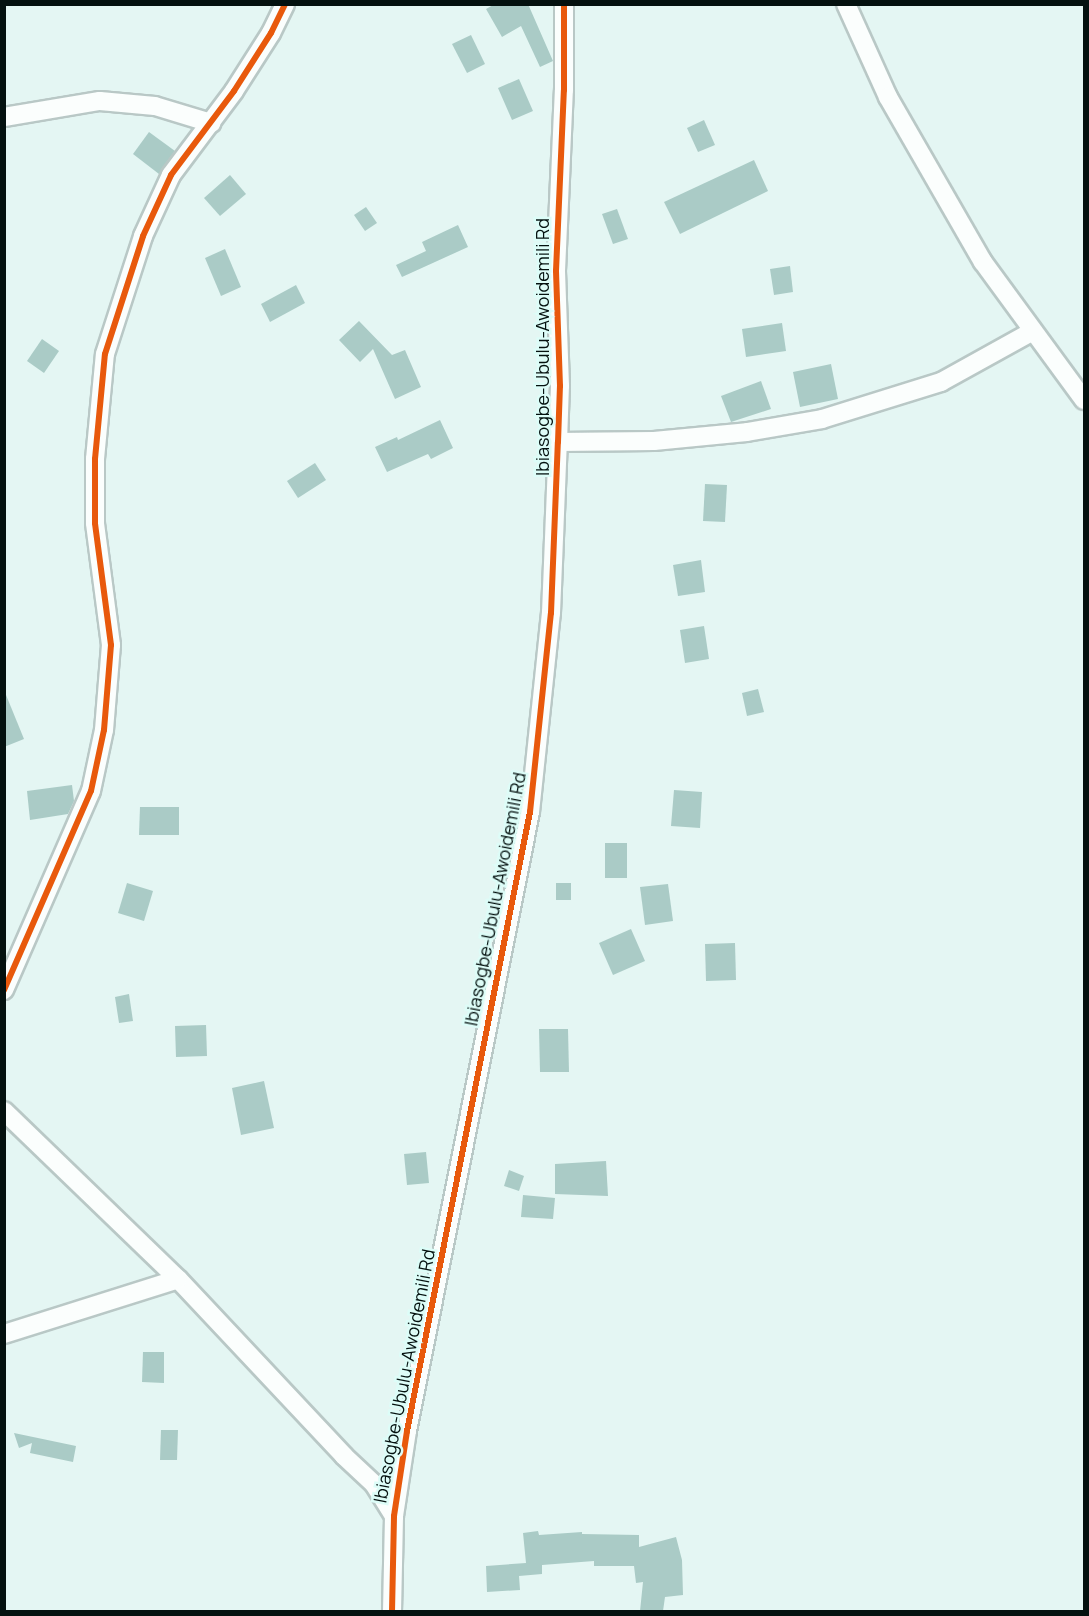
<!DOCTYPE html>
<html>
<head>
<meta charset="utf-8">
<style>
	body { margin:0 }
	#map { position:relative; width:1089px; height:1616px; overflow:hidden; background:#e4f6f3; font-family:Manrope,sans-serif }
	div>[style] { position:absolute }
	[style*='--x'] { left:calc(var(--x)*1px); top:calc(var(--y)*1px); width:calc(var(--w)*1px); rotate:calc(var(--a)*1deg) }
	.building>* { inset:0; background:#aacbc6 }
	.roads { filter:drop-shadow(2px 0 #b9c8c6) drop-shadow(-2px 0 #b9c8c6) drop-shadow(0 2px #b9c8c6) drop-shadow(0 -2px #b9c8c6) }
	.minor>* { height:18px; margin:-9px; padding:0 9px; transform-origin:9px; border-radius:9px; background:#fbfefd }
	.cycleway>* { height:6px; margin:-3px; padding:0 3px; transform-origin:3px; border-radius:3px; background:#e8590c }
	span { translate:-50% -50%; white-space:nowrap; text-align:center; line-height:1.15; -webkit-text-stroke:5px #ddfdf8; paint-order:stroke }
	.street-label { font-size:18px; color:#04110f }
	.frame { position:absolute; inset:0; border:6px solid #04110f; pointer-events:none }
</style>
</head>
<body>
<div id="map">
	<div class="building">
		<div style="clip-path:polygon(495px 4px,528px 4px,553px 61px,540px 67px,521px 26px,502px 37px,486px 9px)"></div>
		<div style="clip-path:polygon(471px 35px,485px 64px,467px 73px,452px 44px)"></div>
		<div style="clip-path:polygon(519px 79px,533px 111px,512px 120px,498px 88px)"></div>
		<div style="clip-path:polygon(704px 120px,715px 145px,698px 152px,687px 128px)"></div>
		<div style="clip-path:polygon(149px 132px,175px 151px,159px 174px,133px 154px)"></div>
		<div style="clip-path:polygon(754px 160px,768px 191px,680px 234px,664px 202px)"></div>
		<div style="clip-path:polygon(230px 175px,246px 194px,220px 216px,204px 198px)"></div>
		<div style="clip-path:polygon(366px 207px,377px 223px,365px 231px,354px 215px)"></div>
		<div style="clip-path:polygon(617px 209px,628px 239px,613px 244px,602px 214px)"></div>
		<div style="clip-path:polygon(458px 225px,468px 247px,402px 277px,396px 265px,426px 251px,422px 242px)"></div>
		<div style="clip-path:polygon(225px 249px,241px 287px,221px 296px,205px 258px)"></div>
		<div style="clip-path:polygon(790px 266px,793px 292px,774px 295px,770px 269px)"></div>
		<div style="clip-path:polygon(296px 285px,305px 303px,270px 322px,261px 304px)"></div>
		<div style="clip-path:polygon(359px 321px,392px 355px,405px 350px,421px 387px,395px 399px,373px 349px,360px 362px,339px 340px)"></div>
		<div style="clip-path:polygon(782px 323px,786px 351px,746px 357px,742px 329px)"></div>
		<div style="clip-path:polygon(42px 339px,59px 351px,44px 373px,27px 361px)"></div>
		<div style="clip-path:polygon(831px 364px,838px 399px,800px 407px,793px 372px)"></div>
		<div style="clip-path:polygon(761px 381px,771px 409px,731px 422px,721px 396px)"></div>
		<div style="clip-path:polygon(440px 420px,453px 448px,431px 459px,428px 454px,387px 472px,375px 447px,397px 437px,398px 440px)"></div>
		<div style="clip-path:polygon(315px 463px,326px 480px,298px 498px,287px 481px)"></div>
		<div style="clip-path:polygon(705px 484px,727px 485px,725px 522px,703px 521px)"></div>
		<div style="clip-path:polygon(701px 560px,705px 592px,678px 596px,673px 565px)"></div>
		<div style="clip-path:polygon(704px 626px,709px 659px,685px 663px,680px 630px)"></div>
		<div style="clip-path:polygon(758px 689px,764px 712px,747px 716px,742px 693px)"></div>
		<div style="clip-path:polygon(4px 690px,24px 739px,4px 747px)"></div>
		<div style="clip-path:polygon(72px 785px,74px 801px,68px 814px,30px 820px,27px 791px)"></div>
		<div style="clip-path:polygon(674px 790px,702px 792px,700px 828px,671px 826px)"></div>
		<div style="clip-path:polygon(140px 807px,179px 807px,179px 835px,139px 835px)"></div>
		<div style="clip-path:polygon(605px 843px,627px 843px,627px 878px,605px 878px)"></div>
		<div style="clip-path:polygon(127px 883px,153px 891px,144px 921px,118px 913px)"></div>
		<div style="clip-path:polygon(556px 883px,571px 883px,571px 900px,556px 900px)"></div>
		<div style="clip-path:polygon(668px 884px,673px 921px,645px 925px,640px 887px)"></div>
		<div style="clip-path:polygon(631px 929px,645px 961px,613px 975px,599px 943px)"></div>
		<div style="clip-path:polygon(735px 943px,736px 980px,706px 981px,705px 944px)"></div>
		<div style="clip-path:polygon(129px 994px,133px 1021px,119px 1023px,115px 997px)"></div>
		<div style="clip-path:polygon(206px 1025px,207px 1056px,176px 1057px,175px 1026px)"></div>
		<div style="clip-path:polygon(539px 1029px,568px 1029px,569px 1072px,540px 1072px)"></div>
		<div style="clip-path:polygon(264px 1081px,274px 1128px,241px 1135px,232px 1088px)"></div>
		<div style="clip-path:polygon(426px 1152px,429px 1183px,407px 1185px,404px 1154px)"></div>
		<div style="clip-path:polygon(606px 1161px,608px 1196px,555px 1194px,555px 1164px)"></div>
		<div style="clip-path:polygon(509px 1170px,524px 1176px,519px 1191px,504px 1186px)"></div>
		<div style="clip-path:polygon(523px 1195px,555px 1198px,553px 1219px,521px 1217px)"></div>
		<div style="clip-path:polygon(143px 1352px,164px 1352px,164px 1383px,142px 1382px)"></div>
		<div style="clip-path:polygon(161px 1430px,178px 1430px,177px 1460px,160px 1460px)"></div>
		<div style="clip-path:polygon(14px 1433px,76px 1446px,73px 1462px,30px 1453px,32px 1443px,19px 1448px)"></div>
		<div style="clip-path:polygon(538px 1531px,539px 1535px,582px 1532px,582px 1534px,639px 1535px,639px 1547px,676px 1537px,682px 1560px,683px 1595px,665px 1597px,663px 1611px,640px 1611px,643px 1582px,636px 1583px,634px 1566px,594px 1566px,594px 1561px,542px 1565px,542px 1574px,519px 1576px,520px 1590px,487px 1592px,486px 1566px,526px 1563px,523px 1533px)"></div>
	</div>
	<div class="roads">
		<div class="minor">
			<div style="--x:846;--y:4;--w:102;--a:65.7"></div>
			<div style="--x:888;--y:97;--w:190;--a:60.1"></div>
			<div style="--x:983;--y:262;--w:171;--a:53.8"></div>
			<div style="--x:4;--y:117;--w:97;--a:-9.5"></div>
			<div style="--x:100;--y:101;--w:55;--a:5.2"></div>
			<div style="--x:155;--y:106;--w:59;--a:16.9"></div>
			<div style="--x:558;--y:442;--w:96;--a:-0.6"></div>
			<div style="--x:654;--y:441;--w:93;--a:-5.5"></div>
			<div style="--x:747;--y:432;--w:76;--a:-9.8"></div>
			<div style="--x:822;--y:419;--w:125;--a:-17.3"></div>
			<div style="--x:941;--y:382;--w:105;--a:-29"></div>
			<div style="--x:4;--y:990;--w:217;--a:-66.4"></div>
			<div style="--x:91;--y:791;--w:62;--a:-78"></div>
			<div style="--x:104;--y:730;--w:85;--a:-85.3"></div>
			<div style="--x:111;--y:645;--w:123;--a:-97.5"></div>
			<div style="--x:95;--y:523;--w:64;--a:-90"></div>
			<div style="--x:95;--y:459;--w:105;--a:-84.6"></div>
			<div style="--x:105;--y:354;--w:124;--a:-72.1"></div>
			<div style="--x:143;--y:236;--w:67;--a:-65.3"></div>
			<div style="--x:171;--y:175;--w:105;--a:-53.1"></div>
			<div style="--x:234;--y:91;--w:69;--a:-57.5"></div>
			<div style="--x:271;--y:33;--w:32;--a:-64"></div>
			<div style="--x:4;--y:1111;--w:242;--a:44"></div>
			<div style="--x:178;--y:1279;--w:243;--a:46.8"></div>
			<div style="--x:344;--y:1456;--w:41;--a:43"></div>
			<div style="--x:374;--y:1484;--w:38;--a:58"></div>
			<div style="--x:4;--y:1334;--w:182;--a:-17.5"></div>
			<div style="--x:392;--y:1612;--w:96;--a:-88.8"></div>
			<div style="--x:394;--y:1516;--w:86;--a:-81.3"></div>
			<div style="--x:407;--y:1431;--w:631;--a:-78.76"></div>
			<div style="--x:530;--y:812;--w:200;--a:-84"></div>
			<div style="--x:551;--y:613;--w:171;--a:-87.7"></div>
			<div style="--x:558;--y:442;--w:56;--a:-88"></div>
			<div style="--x:560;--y:386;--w:115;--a:-92"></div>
			<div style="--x:556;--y:271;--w:181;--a:-87.5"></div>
			<div style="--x:564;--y:90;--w:86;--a:-90"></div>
		</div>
	</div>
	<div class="cycleway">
		<div style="--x:4;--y:990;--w:217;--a:-66.4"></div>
		<div style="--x:91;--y:791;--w:62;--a:-78"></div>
		<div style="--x:104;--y:730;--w:85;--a:-85.3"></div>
		<div style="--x:111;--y:645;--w:123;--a:-97.5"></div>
		<div style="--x:95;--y:523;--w:64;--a:-90"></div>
		<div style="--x:95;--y:459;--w:105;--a:-84.6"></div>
		<div style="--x:105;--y:354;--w:124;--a:-72.1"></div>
		<div style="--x:143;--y:236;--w:67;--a:-65.3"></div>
		<div style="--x:171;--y:175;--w:105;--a:-53.1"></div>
		<div style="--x:234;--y:91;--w:69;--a:-57.5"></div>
		<div style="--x:271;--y:33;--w:32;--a:-64"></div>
		<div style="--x:392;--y:1612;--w:96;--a:-88.8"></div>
		<div style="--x:394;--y:1516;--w:86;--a:-81.3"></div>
		<div style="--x:407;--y:1431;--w:631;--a:-78.76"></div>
		<div style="--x:530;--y:812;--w:200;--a:-84"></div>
		<div style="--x:551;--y:613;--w:171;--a:-87.7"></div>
		<div style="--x:558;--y:442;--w:56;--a:-88"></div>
		<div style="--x:560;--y:386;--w:115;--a:-92"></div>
		<div style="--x:556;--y:271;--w:181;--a:-87.5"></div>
		<div style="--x:564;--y:90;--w:86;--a:-90"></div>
	</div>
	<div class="street-label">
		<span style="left:542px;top:347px;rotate:-90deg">Ibiasogbe-Ubulu-Awoidemili Rd</span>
		<span style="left:495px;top:899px;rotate:-79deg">Ibiasogbe-Ubulu-Awoidemili Rd</span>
		<span style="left:404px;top:1376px;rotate:-79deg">Ibiasogbe-Ubulu-Awoidemili Rd</span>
	</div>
	<div class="frame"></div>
</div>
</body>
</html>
